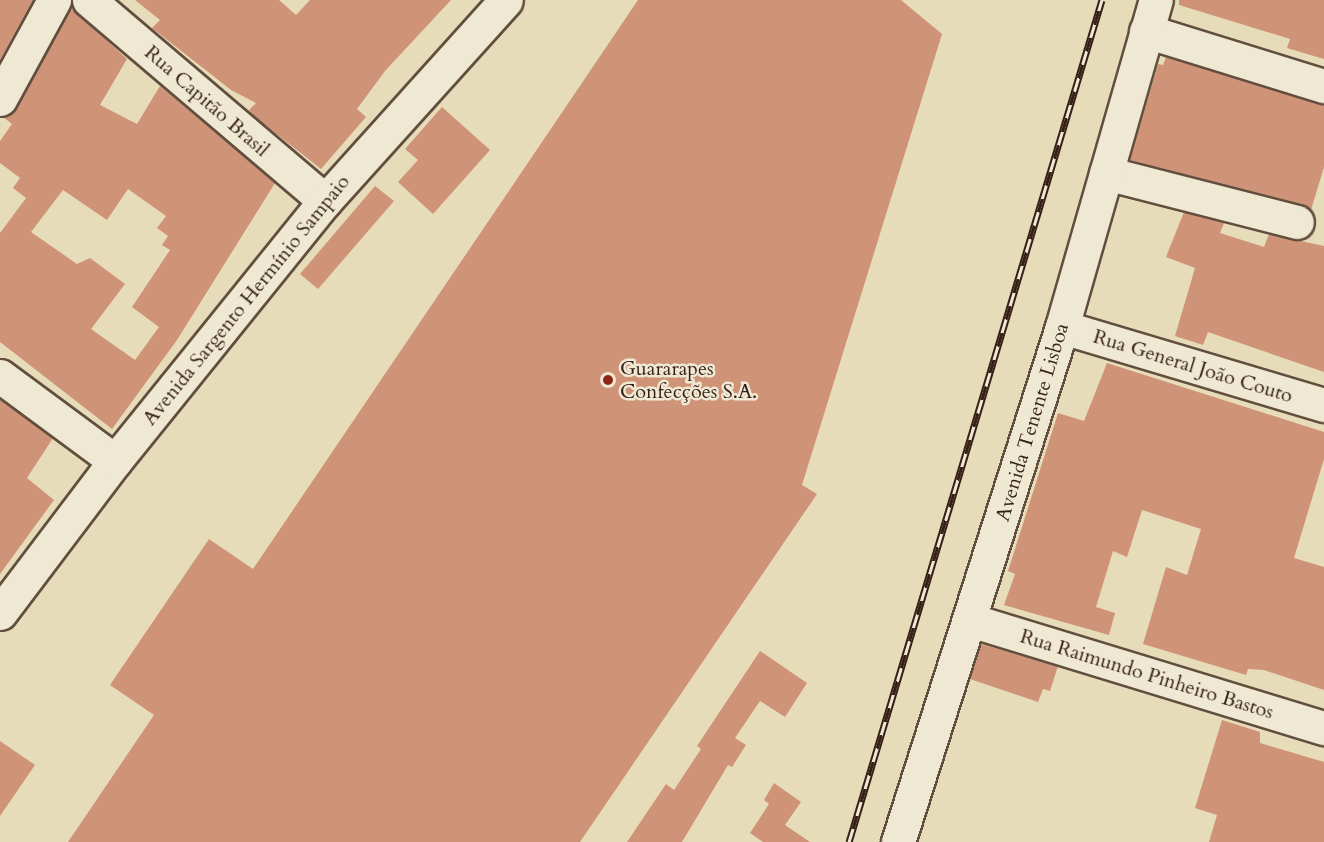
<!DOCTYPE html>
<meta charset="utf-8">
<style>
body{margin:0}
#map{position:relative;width:1324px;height:842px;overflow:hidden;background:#e7dcb9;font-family:Cardo,serif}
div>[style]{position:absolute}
.building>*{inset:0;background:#cf9377}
.roads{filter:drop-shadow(2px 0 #624e3f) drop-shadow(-2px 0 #624e3f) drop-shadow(0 2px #624e3f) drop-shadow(0 -2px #624e3f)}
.minor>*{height:33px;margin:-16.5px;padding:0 16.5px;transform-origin:16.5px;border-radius:16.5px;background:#efe8d2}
.rail>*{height:7px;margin-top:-3.5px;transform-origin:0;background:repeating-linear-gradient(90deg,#efe8d2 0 14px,#351f16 0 28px);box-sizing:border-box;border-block:2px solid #351f16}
.dots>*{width:16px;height:16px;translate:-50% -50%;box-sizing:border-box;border:3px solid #efe8d2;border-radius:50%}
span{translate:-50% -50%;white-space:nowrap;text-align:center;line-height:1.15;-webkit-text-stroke:5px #efe8d2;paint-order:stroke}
.street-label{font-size:20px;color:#351f16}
.poi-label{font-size:20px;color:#351f16}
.left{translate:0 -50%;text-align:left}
</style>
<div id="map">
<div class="building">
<div style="clip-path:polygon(0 0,33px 0,0 60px)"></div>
<div style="clip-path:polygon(135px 0,279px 0,296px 15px,310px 0,451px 0,385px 71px,357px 109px,366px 117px,321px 169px,255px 117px,249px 110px,256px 103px,231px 90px,152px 28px,160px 20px)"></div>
<div style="clip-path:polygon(638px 0,901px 0,942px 34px,802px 485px,817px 494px,580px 842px,68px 842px,154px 715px,110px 685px,209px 539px,253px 569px)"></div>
<div style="clip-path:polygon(1179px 0,1324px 0,1324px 59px,1287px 48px,1290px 39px,1179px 5px)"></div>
<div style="clip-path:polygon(evenodd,71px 8px,127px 59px,100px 105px,137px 124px,160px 86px,275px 183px,177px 340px,112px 429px,0 342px,0 233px,26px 198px,13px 188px,20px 178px,0 163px,0 141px,12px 124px,3px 117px,16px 108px,71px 8px,128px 189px,166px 216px,157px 228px,168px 236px,162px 245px,170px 250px,132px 307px,159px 327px,135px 360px,91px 329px,125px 284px,90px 258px,77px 264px,31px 232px,63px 190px,107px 220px,128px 189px)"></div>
<div style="clip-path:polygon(1166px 57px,1324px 104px,1324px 167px,1311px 210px,1130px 160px,1158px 64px,1163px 65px)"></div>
<div style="clip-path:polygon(442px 107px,490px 150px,433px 214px,398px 182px,418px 160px,405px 149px)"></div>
<div style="clip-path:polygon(375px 186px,394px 201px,318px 289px,300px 274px)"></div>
<div style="clip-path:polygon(1184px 212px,1224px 223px,1220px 233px,1264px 247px,1269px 234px,1324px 246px,1324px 372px,1208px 332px,1203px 345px,1175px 336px,1195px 268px,1166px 257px)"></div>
<div style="clip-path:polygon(1107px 363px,1324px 432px,1324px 459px,1294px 558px,1324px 567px,1324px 690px,1264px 670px,1248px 669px,1246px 675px,1143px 644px,1166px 567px,1187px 575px,1201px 529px,1142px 510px,1127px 557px,1113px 551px,1096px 607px,1115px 613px,1109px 635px,1004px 605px,1015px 574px,1008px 571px,1058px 413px,1084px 421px)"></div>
<div style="clip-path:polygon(0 399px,53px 438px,27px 478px,54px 500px,0 574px)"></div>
<div style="clip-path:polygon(981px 644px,1058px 666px,1050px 691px,1043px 689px,1038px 702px,970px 679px)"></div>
<div style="clip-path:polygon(760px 651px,807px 683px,785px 717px,760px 701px,735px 738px,746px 745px,732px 767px,728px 765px,682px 842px,627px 842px,666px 784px,674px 790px,701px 749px,697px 746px)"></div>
<div style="clip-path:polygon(1222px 720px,1260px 732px,1260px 743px,1324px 762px,1324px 842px,1209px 842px,1217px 815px,1195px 808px)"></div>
<div style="clip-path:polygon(0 741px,35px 765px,0 816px)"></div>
<div style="clip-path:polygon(774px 783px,801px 802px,785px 825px,810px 842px,763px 842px,750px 833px,769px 804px,764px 800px)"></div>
</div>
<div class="roads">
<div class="minor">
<div style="left:89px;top:0;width:310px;rotate:40.4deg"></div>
<div style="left:1146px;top:31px;width:186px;rotate:17.2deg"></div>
<div style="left:0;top:99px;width:113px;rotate:-61.4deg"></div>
<div style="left:1106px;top:173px;width:197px;rotate:14.4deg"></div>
<div style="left:1062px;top:327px;width:273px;rotate:16.6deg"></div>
<div style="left:0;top:376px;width:143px;rotate:36.5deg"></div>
<div style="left:0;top:613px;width:191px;rotate:-52.9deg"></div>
<div style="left:115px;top:461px;width:334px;rotate:-51.1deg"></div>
<div style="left:325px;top:201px;width:270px;rotate:-48deg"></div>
<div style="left:970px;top:620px;width:370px;rotate:17deg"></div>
<div style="left:898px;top:842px;width:540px;rotate:-72.34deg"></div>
<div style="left:1062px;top:327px;width:340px;rotate:-74deg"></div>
</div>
</div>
<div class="rail">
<div style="left:849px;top:842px;width:879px;rotate:-73.28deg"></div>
</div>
<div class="dots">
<div style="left:608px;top:380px;background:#8f2418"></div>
</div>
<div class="street-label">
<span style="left:207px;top:101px;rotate:41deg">Rua Capitão Brasil</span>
<span style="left:246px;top:300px;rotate:-51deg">Avenida Sargento Hermínio Sampaio</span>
<span style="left:1193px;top:366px;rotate:17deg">Rua General João Couto</span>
<span style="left:1032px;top:422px;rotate:-73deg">Avenida Tenente Lisboa</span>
<span style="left:1147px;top:674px;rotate:17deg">Rua Raimundo Pinheiro Bastos</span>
</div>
<div class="poi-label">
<span class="left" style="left:620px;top:380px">Guararapes<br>Confecções S.A.</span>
</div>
</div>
